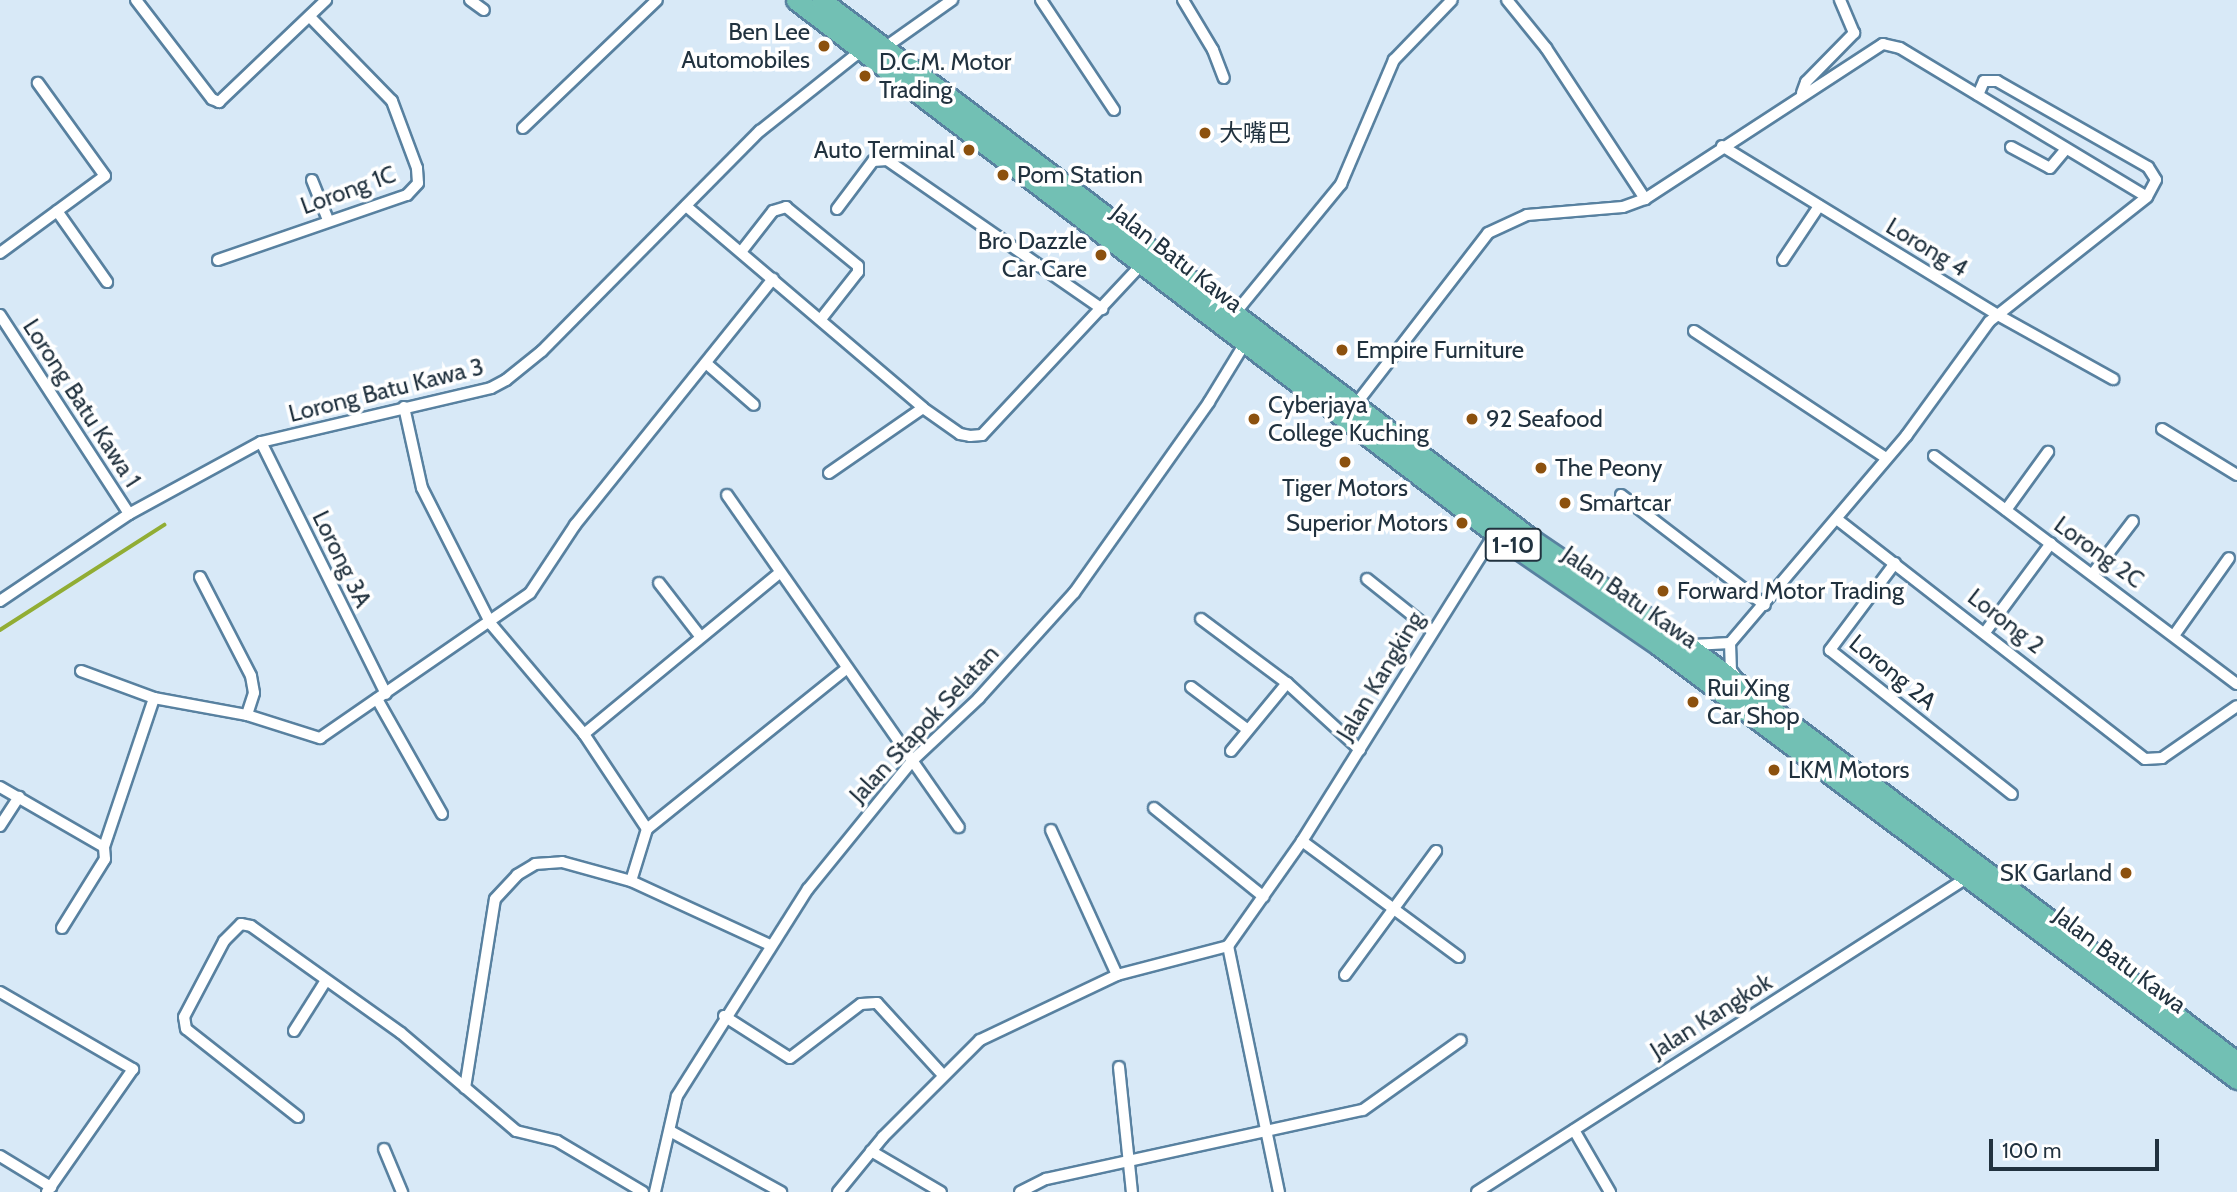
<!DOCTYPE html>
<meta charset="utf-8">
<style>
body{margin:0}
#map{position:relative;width:2237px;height:1192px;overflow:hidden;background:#d8e9f7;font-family:Cabin,"Noto Sans SC",sans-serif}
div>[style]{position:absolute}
.stream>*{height:3.5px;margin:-1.75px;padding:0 1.75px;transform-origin:1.75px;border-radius:1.75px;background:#91ad34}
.roads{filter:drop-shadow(2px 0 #5881a0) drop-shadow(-2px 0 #5881a0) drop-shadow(0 2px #5881a0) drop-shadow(0 -2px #5881a0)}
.minor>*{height:10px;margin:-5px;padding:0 5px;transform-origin:5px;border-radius:5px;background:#fff}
.trunk>*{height:19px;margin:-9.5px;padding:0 9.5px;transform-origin:9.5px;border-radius:9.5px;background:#72c0b4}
.dots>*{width:19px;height:19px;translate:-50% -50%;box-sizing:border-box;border:4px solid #fff;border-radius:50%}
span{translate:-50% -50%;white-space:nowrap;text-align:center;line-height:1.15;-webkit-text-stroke:7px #fff;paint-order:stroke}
.shield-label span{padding:2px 5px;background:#fff;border:2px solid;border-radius:5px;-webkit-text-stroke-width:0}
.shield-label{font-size:23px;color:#21323f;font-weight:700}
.poi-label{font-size:24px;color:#21323f}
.right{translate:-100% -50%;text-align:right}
.left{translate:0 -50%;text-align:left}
.street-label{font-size:24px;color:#21323f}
.scale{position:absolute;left:1989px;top:1139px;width:170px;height:32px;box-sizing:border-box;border:4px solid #21323f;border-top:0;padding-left:9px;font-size:21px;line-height:24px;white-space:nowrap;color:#21323f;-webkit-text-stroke:5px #fff;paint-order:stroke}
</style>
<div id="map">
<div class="stream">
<div style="left:0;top:630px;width:195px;rotate:-32.6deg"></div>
</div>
<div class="roads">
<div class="minor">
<div style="left:136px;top:0;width:125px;rotate:52.5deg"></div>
<div style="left:212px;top:99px;width:8px;rotate:23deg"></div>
<div style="left:219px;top:102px;width:148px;rotate:-43.6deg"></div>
<div style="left:470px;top:0;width:17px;rotate:36deg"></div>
<div style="left:1041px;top:0;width:132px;rotate:56.4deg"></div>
<div style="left:1183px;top:0;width:58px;rotate:59deg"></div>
<div style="left:1213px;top:50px;width:30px;rotate:69deg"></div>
<div style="left:1507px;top:0;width:62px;rotate:50.9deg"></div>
<div style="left:1546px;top:48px;width:181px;rotate:56.7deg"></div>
<div style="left:1645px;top:199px;width:284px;rotate:-33.1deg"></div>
<div style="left:1883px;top:44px;width:17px;rotate:13deg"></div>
<div style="left:1900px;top:48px;width:288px;rotate:31.1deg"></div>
<div style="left:2147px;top:197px;width:201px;rotate:141.7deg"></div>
<div style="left:1989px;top:322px;width:140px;rotate:126deg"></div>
<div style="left:1907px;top:435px;width:273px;rotate:130.4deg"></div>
<div style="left:1730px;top:643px;width:37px;rotate:177deg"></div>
<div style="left:887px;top:46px;width:80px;rotate:-35.3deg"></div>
<div style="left:1802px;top:93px;width:12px;rotate:-70deg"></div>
<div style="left:1806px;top:82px;width:69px;rotate:-45.6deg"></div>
<div style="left:1854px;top:33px;width:36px;rotate:-113deg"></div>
<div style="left:1978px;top:95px;width:15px;rotate:-67deg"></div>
<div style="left:1984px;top:81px;width:13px"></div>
<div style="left:1997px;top:81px;width:174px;rotate:29.7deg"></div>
<div style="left:2148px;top:167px;width:15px;rotate:58deg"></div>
<div style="left:2156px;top:180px;width:19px;rotate:118deg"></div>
<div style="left:523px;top:128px;width:185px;rotate:-43.7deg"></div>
<div style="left:1722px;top:146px;width:324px;rotate:31.5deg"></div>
<div style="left:1998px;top:315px;width:132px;rotate:29.1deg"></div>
<div style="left:2011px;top:147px;width:44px;rotate:28.3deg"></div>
<div style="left:2050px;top:168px;width:25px;rotate:-50deg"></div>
<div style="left:312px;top:180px;width:43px;rotate:68.2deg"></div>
<div style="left:686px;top:206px;width:311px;rotate:40.4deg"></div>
<div style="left:923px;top:408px;width:45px;rotate:35.1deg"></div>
<div style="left:960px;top:434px;width:10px;rotate:11deg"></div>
<div style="left:970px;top:436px;width:12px;rotate:-5deg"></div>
<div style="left:982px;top:435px;width:236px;rotate:-46.9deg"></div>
<div style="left:837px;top:209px;width:60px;rotate:-53.1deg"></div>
<div style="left:873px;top:161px;width:14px;rotate:-4deg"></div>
<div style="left:887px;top:160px;width:262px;rotate:34.7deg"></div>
<div style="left:57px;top:211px;width:87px;rotate:54.8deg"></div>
<div style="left:741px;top:252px;width:52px;rotate:-52deg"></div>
<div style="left:773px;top:211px;width:14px;rotate:-17deg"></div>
<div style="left:786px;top:207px;width:93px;rotate:39.3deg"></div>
<div style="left:858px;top:266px;width:6px;rotate:90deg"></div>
<div style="left:858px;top:272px;width:60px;rotate:128.2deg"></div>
<div style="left:0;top:253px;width:130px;rotate:-36.3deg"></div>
<div style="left:105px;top:176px;width:115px;rotate:-125.8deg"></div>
<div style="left:218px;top:260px;width:200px;rotate:-19deg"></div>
<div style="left:407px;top:195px;width:16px;rotate:-47deg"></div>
<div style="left:418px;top:183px;width:15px;rotate:-94deg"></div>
<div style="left:417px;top:168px;width:72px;rotate:-110.5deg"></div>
<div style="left:392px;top:101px;width:117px;rotate:-134.3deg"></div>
<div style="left:1783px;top:260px;width:65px;rotate:-56.3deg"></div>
<div style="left:1236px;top:312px;width:166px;rotate:-50.6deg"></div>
<div style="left:1341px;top:184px;width:135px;rotate:-66.9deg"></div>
<div style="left:1394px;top:60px;width:83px;rotate:-46deg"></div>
<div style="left:0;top:315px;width:237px;rotate:57deg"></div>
<div style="left:1694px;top:331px;width:230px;rotate:33.5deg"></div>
<div style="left:707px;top:364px;width:62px;rotate:41.1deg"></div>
<div style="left:1356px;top:404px;width:216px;rotate:-52.3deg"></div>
<div style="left:1488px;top:233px;width:43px;rotate:-24.8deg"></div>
<div style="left:1527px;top:215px;width:96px;rotate:-4.8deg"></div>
<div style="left:1623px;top:207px;width:23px;rotate:-20deg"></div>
<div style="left:404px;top:407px;width:83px;rotate:77.5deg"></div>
<div style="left:422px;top:488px;width:153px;rotate:63.1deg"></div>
<div style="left:491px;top:624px;width:144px;rotate:49.8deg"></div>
<div style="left:584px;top:734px;width:114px;rotate:56.4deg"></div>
<div style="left:647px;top:829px;width:54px;rotate:107.1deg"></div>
<div style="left:2162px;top:429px;width:88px;rotate:31.5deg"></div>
<div style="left:261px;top:442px;width:281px;rotate:63.6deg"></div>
<div style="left:1934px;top:456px;width:379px;rotate:37deg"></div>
<div style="left:829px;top:473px;width:114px;rotate:-34.7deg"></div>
<div style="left:727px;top:495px;width:405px;rotate:55.1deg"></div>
<div style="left:1621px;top:495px;width:181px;rotate:37.4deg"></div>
<div style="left:2006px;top:510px;width:72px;rotate:-54.1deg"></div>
<div style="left:1838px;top:520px;width:389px;rotate:37.9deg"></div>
<div style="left:2145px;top:759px;width:17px;rotate:-3deg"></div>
<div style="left:2162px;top:758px;width:91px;rotate:-34.7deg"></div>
<div style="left:1895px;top:563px;width:109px;rotate:126.8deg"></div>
<div style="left:1830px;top:650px;width:232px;rotate:38.4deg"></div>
<div style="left:2094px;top:572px;width:64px;rotate:-52.6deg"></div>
<div style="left:200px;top:577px;width:111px;rotate:62.7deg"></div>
<div style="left:251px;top:676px;width:17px;rotate:80deg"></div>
<div style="left:254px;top:693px;width:23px;rotate:108deg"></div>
<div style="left:1367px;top:579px;width:82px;rotate:38.6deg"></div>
<div style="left:659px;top:583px;width:67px;rotate:52.3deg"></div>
<div style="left:0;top:601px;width:156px;rotate:-34deg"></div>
<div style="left:129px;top:514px;width:150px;rotate:-28.6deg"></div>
<div style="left:261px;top:442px;width:236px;rotate:-13.2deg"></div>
<div style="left:491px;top:388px;width:17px;rotate:-28deg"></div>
<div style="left:506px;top:380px;width:46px;rotate:-38.9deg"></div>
<div style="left:542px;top:351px;width:310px;rotate:-45.3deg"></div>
<div style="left:760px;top:131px;width:132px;rotate:-38.5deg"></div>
<div style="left:1201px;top:619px;width:107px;rotate:36.7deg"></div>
<div style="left:1287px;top:683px;width:99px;rotate:42.5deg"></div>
<div style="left:1986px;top:631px;width:109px;rotate:-53.5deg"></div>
<div style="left:2175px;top:634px;width:93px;rotate:-54.6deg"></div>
<div style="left:1730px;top:643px;width:27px;rotate:88deg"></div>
<div style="left:1731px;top:670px;width:9px;rotate:54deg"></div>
<div style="left:81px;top:671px;width:78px;rotate:20.3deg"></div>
<div style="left:154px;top:698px;width:95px;rotate:10.4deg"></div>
<div style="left:247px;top:715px;width:77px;rotate:17.5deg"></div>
<div style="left:320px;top:738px;width:255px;rotate:-34.6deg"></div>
<div style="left:530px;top:593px;width:82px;rotate:-56.5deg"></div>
<div style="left:575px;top:525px;width:316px;rotate:-51.2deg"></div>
<div style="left:1191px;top:687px;width:71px;rotate:37deg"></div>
<div style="left:377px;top:699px;width:132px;rotate:60.5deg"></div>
<div style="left:584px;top:734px;width:253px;rotate:-39.5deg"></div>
<div style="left:1231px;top:751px;width:88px;rotate:-50.5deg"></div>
<div style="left:0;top:787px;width:120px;rotate:30deg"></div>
<div style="left:1154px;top:808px;width:141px;rotate:39deg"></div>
<div style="left:0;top:826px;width:35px;rotate:-57deg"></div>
<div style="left:647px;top:829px;width:254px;rotate:-38.8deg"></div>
<div style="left:1051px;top:830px;width:159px;rotate:65.5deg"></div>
<div style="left:1302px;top:841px;width:195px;rotate:36.5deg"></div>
<div style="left:62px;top:928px;width:81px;rotate:-58.1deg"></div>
<div style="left:105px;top:859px;width:12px;rotate:-95deg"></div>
<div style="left:104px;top:847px;width:157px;rotate:-71.4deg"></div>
<div style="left:1228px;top:946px;width:251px;rotate:78.3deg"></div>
<div style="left:1345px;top:975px;width:154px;rotate:-53.7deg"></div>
<div style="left:0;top:992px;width:154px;rotate:30.1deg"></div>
<div style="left:133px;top:1069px;width:150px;rotate:125deg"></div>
<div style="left:724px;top:1016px;width:78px;rotate:32.5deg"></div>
<div style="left:790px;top:1058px;width:89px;rotate:-37.3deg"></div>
<div style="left:861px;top:1004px;width:16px;rotate:-4deg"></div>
<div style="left:877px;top:1003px;width:96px;rotate:47.5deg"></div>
<div style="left:294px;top:1031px;width:58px;rotate:-57.7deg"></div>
<div style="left:1119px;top:1067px;width:126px;rotate:84.1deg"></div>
<div style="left:465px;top:1088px;width:191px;rotate:-81deg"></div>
<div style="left:495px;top:899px;width:33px;rotate:-47deg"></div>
<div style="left:517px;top:875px;width:21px;rotate:-31deg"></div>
<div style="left:535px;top:864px;width:27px;rotate:-4deg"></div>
<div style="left:562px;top:862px;width:72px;rotate:15.4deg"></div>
<div style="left:631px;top:881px;width:153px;rotate:24.7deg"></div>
<div style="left:298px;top:1117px;width:142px;rotate:-141.8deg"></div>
<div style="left:186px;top:1029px;width:12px;rotate:-99deg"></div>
<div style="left:184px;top:1017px;width:86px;rotate:-62.2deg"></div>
<div style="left:224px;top:941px;width:24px;rotate:-45deg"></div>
<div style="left:241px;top:924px;width:10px;rotate:11deg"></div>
<div style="left:251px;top:926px;width:184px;rotate:35.5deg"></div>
<div style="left:401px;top:1033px;width:151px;rotate:40.4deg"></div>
<div style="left:516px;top:1131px;width:42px;rotate:13.7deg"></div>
<div style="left:557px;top:1141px;width:100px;rotate:30.7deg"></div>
<div style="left:1574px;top:1130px;width:72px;rotate:59.9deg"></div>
<div style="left:670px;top:1131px;width:127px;rotate:28.8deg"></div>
<div style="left:384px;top:1149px;width:47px;rotate:67.3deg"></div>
<div style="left:871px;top:1151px;width:81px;rotate:30.4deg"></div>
<div style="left:0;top:1156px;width:60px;rotate:31.3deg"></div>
<div style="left:655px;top:1192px;width:98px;rotate:-77.1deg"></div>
<div style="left:677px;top:1096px;width:245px;rotate:-57.7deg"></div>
<div style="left:808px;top:889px;width:165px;rotate:-50.9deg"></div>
<div style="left:912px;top:761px;width:92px;rotate:-43.2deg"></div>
<div style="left:979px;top:698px;width:142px;rotate:-47.9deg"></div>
<div style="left:1074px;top:593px;width:234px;rotate:-54.7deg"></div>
<div style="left:1209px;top:402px;width:69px;rotate:-58.6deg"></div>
<div style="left:838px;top:1192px;width:71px;rotate:-50.7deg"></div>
<div style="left:883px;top:1137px;width:137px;rotate:-45deg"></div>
<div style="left:980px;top:1040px;width:152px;rotate:-25.4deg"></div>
<div style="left:1117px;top:975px;width:115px;rotate:-14.6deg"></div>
<div style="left:1228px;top:946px;width:128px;rotate:-54.8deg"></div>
<div style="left:1302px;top:841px;width:363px;rotate:-57.9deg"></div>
<div style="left:1020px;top:1192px;width:29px;rotate:-27deg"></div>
<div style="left:1046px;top:1179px;width:324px;rotate:-12.3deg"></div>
<div style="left:1363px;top:1110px;width:120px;rotate:-35.5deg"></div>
<div style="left:1477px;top:1192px;width:583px;rotate:-32.68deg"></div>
</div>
<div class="trunk">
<div style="left:796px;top:0;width:879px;rotate:37.33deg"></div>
<div style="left:1495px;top:533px;width:198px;rotate:34.5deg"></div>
<div style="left:1658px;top:645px;width:724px;rotate:36.85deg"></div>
<div style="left:821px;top:0;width:895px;rotate:37.19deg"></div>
<div style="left:1534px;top:541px;width:176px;rotate:34.1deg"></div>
<div style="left:1680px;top:640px;width:699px;rotate:37.15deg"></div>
</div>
</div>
<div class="dots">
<div style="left:824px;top:46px;background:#8c510e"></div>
<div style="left:865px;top:76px;background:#8c510e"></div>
<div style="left:1205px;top:133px;background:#8c510e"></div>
<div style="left:969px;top:150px;background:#8c510e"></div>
<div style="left:1003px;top:175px;background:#8c510e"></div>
<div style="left:1101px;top:255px;background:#8c510e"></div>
<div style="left:1342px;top:350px;background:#8c510e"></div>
<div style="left:1254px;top:419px;background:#8c510e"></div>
<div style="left:1472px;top:419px;background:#8c510e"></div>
<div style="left:1345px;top:462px;background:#8c510e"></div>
<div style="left:1541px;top:468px;background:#8c510e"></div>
<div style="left:1565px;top:503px;background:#8c510e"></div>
<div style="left:1462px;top:523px;background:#8c510e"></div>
<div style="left:1663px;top:591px;background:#8c510e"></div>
<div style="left:1693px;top:702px;background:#8c510e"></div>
<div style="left:1774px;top:770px;background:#8c510e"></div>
<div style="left:2126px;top:873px;background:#8c510e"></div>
</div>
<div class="shield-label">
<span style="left:1513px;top:545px">1-10</span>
</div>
<div class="poi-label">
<span class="right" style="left:810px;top:46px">Ben Lee<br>Automobiles</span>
<span class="left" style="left:879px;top:76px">D.C.M. Motor<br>Trading</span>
<span class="left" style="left:1219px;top:133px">大嘴巴</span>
<span class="right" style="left:955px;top:150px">Auto Terminal</span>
<span class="left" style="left:1017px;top:175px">Pom Station</span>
<span class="right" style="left:1087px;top:255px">Bro Dazzle<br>Car Care</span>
<span class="left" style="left:1356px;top:350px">Empire Furniture</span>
<span class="left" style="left:1268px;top:419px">Cyberjaya<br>College Kuching</span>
<span class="left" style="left:1486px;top:419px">92 Seafood</span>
<span class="left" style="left:1555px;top:468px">The Peony</span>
<span style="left:1345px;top:488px">Tiger Motors</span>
<span class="left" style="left:1579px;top:503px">Smartcar</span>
<span class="right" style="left:1448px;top:523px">Superior Motors</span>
<span class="left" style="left:1677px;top:591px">Forward Motor Trading</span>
<span class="left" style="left:1707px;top:702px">Rui Xing<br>Car Shop</span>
<span class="left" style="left:1788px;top:770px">LKM Motors</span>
<span class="right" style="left:2112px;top:873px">SK Garland</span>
</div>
<div class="street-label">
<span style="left:348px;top:190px;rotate:-20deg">Lorong 1C</span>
<span style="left:1927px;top:247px;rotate:31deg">Lorong 4</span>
<span style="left:1177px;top:258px;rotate:38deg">Jalan Batu Kawa</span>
<span style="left:386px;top:390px;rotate:-14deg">Lorong Batu Kawa 3</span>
<span style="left:82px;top:403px;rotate:57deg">Lorong Batu Kawa 1</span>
<span style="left:2099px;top:552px;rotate:36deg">Lorong 2C</span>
<span style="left:342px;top:559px;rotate:64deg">Lorong 3A</span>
<span style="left:1630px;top:597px;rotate:35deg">Jalan Batu Kawa</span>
<span style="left:2006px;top:621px;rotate:38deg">Lorong 2</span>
<span style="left:1893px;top:672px;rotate:39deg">Lorong 2A</span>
<span style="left:1380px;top:676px;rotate:-59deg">Jalan Kangking</span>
<span style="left:924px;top:724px;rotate:-47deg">Jalan Stapok Selatan</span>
<span style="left:2120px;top:960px;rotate:37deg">Jalan Batu Kawa</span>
<span style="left:1711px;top:1016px;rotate:-32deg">Jalan Kangkok</span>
</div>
<div class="scale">100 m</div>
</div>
